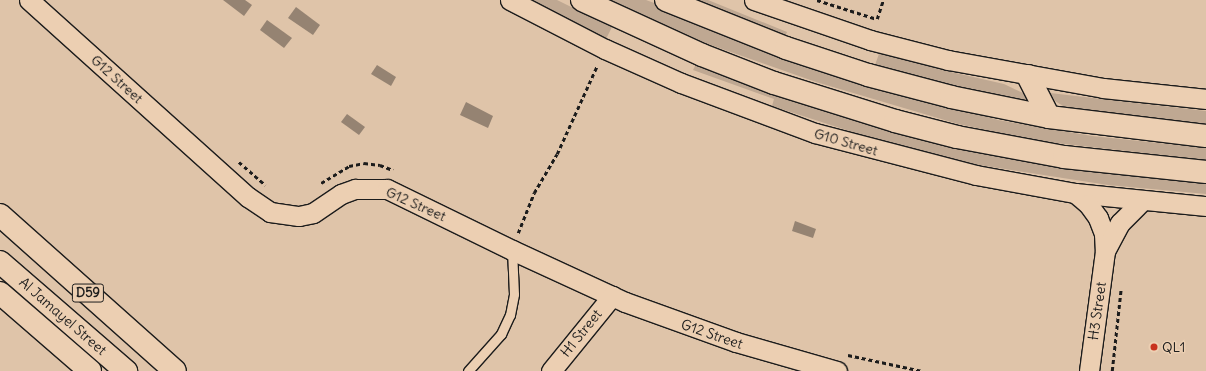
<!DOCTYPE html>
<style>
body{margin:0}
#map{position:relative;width:1206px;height:371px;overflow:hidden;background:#dfc4a9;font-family:Delius,sans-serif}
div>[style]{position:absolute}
.green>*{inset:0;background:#bfa892}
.water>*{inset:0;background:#958372}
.path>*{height:2.5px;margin-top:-1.25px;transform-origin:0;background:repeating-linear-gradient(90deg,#1c1c1c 0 4px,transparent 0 7px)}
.roads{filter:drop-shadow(1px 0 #1c1c1c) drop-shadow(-1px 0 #1c1c1c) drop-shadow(0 1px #1c1c1c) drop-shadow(0 -1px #1c1c1c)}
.lane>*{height:9px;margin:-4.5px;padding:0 4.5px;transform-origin:4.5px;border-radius:4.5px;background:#eccfb2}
.street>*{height:19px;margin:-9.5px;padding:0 9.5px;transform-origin:9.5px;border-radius:9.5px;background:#eccfb2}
.secondary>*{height:22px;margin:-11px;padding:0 11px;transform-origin:11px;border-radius:11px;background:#eccfb2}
.primary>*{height:22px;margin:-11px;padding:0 11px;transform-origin:11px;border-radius:11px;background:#eccfb2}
.dots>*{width:11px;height:11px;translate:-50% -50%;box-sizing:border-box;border:2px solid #eccfb2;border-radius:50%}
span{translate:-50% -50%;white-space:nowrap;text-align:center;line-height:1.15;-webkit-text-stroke:3px #eccfb2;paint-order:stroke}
.shield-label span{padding:1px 3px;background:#eccfb2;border:1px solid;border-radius:3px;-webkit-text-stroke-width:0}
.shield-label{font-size:13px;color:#1c1c1c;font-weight:700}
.street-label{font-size:14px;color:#1c1c1c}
.poi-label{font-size:14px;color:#1c1c1c}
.left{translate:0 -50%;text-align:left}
</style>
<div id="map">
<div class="green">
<div style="clip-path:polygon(530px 0,557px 0,612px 27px,606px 39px)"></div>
<div style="clip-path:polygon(610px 0,646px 0,881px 86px,998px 120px,1092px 136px,1206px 148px,1206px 160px,1038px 141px,958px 124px,816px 82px,708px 44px)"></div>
<div style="clip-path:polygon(694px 0,708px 0,787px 32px,785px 37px)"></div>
<div style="clip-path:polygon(880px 51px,938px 69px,1004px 84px,1023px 93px,1029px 99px,1022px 102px,934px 82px,875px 65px)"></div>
<div style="clip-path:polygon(696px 64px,798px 101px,981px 153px,1101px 172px,1206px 180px,1206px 194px,1108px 185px,979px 165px,877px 140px,772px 106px,774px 99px,693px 70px)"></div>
<div style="clip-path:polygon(1050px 93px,1206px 111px,1206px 124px,1110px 116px,1068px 109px,1055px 101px)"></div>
</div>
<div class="water">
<div style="clip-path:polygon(223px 0,245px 0,252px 5px,244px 16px)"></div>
<div style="clip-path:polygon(296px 7px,320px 25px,313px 35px,288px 18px)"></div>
<div style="clip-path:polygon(267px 20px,292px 38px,284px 48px,260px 30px)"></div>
<div style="clip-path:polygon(377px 65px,396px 77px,391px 86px,371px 74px)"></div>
<div style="clip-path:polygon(466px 102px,493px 116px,488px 128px,460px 115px)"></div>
<div style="clip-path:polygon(347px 114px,365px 127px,359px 135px,341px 122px)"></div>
<div style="clip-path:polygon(795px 221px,816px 229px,813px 238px,792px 231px)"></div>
</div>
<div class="path">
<div style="left:817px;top:0;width:63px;rotate:17.6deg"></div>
<div style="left:877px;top:19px;width:20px;rotate:-72deg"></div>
<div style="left:239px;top:162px;width:35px;rotate:41deg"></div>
<div style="left:321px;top:183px;width:33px;rotate:-31deg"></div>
<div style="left:349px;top:166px;width:15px;rotate:-11deg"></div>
<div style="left:364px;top:163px;width:16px;rotate:7deg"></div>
<div style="left:380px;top:165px;width:14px;rotate:21deg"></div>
<div style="left:518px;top:233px;width:43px;rotate:-68.2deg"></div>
<div style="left:534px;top:193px;width:45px;rotate:-59.5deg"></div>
<div style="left:557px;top:154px;width:97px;rotate:-65.6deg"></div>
<div style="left:848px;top:355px;width:76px;rotate:12.2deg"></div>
<div style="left:1112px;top:371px;width:83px;rotate:-83.8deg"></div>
</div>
<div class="roads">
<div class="lane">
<div style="left:468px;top:371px;width:50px;rotate:-48.3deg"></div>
<div style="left:501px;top:334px;width:21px;rotate:-65deg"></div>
<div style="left:510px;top:315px;width:21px;rotate:-79deg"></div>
<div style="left:514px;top:294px;width:44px;rotate:-92.6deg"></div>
</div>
<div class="street">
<div style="left:29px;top:0;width:295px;rotate:42deg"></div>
<div style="left:248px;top:197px;width:27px;rotate:34deg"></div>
<div style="left:270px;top:212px;width:29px;rotate:8deg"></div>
<div style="left:299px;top:216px;width:14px;rotate:-12deg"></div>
<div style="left:313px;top:213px;width:34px;rotate:-34deg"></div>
<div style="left:341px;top:194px;width:15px;rotate:-20deg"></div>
<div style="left:355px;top:189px;width:32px"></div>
<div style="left:387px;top:189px;width:139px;rotate:26deg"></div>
<div style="left:512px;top:250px;width:124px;rotate:24.7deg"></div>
<div style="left:625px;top:302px;width:118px;rotate:19.8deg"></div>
<div style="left:736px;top:342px;width:105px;rotate:16deg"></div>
<div style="left:510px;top:0;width:107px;rotate:27.3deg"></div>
<div style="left:605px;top:49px;width:83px;rotate:24.1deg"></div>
<div style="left:681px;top:83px;width:143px;rotate:20.5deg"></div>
<div style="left:815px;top:133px;width:166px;rotate:14.6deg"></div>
<div style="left:976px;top:175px;width:101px;rotate:10.3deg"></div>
<div style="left:1075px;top:193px;width:132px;rotate:5.7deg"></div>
<div style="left:754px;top:0;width:123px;rotate:19deg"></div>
<div style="left:870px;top:40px;width:81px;rotate:14.4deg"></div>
<div style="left:948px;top:60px;width:158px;rotate:10.2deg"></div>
<div style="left:1103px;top:88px;width:104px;rotate:6.1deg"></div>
<div style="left:1075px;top:193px;width:17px;rotate:40deg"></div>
<div style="left:1088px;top:204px;width:17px;rotate:54deg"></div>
<div style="left:1098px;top:218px;width:17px;rotate:69deg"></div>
<div style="left:1104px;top:234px;width:17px;rotate:87deg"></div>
<div style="left:1105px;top:251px;width:121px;rotate:97.6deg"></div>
<div style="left:1105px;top:251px;width:32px;rotate:-62deg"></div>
<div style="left:1120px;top:223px;width:31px;rotate:-45deg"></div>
<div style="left:551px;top:371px;width:97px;rotate:-50.9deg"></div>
</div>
<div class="secondary">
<div style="left:582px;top:0;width:132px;rotate:24.6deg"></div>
<div style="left:702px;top:55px;width:77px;rotate:21.3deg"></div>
<div style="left:774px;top:83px;width:127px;rotate:17.4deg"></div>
<div style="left:895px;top:121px;width:64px;rotate:14.5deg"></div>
<div style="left:957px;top:137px;width:109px;rotate:10.6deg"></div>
<div style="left:1064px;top:157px;width:143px;rotate:6deg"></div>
<div style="left:666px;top:0;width:129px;rotate:21.8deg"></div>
<div style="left:786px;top:48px;width:86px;rotate:18.2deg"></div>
<div style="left:868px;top:75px;width:86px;rotate:14.8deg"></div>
<div style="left:951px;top:97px;width:100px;rotate:11.5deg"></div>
<div style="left:1049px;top:117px;width:158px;rotate:6.9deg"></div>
<div style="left:1028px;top:76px;width:46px;rotate:62.9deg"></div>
</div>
<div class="primary">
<div style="left:0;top:215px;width:234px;rotate:41.7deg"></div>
<div style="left:0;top:262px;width:167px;rotate:40.9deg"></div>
<div style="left:0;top:293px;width:119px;rotate:40.9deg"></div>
</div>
</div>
<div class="dots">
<div style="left:1154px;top:347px;background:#c8321e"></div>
</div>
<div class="shield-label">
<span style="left:88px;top:293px">D59</span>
</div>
<div class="street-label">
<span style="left:117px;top:79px;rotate:42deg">G12 Street</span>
<span style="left:846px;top:142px;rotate:16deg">G10 Street</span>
<span style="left:416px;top:204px;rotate:24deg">G12 Street</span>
<span style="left:1097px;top:311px;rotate:-82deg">H3 Street</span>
<span style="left:63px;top:316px;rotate:41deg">Al Jamayel Street</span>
<span style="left:581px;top:333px;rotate:-51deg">H1 Street</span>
<span style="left:712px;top:334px;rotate:19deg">G12 Street</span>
</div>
<div class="poi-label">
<span class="left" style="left:1162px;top:347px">QL1</span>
</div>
</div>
